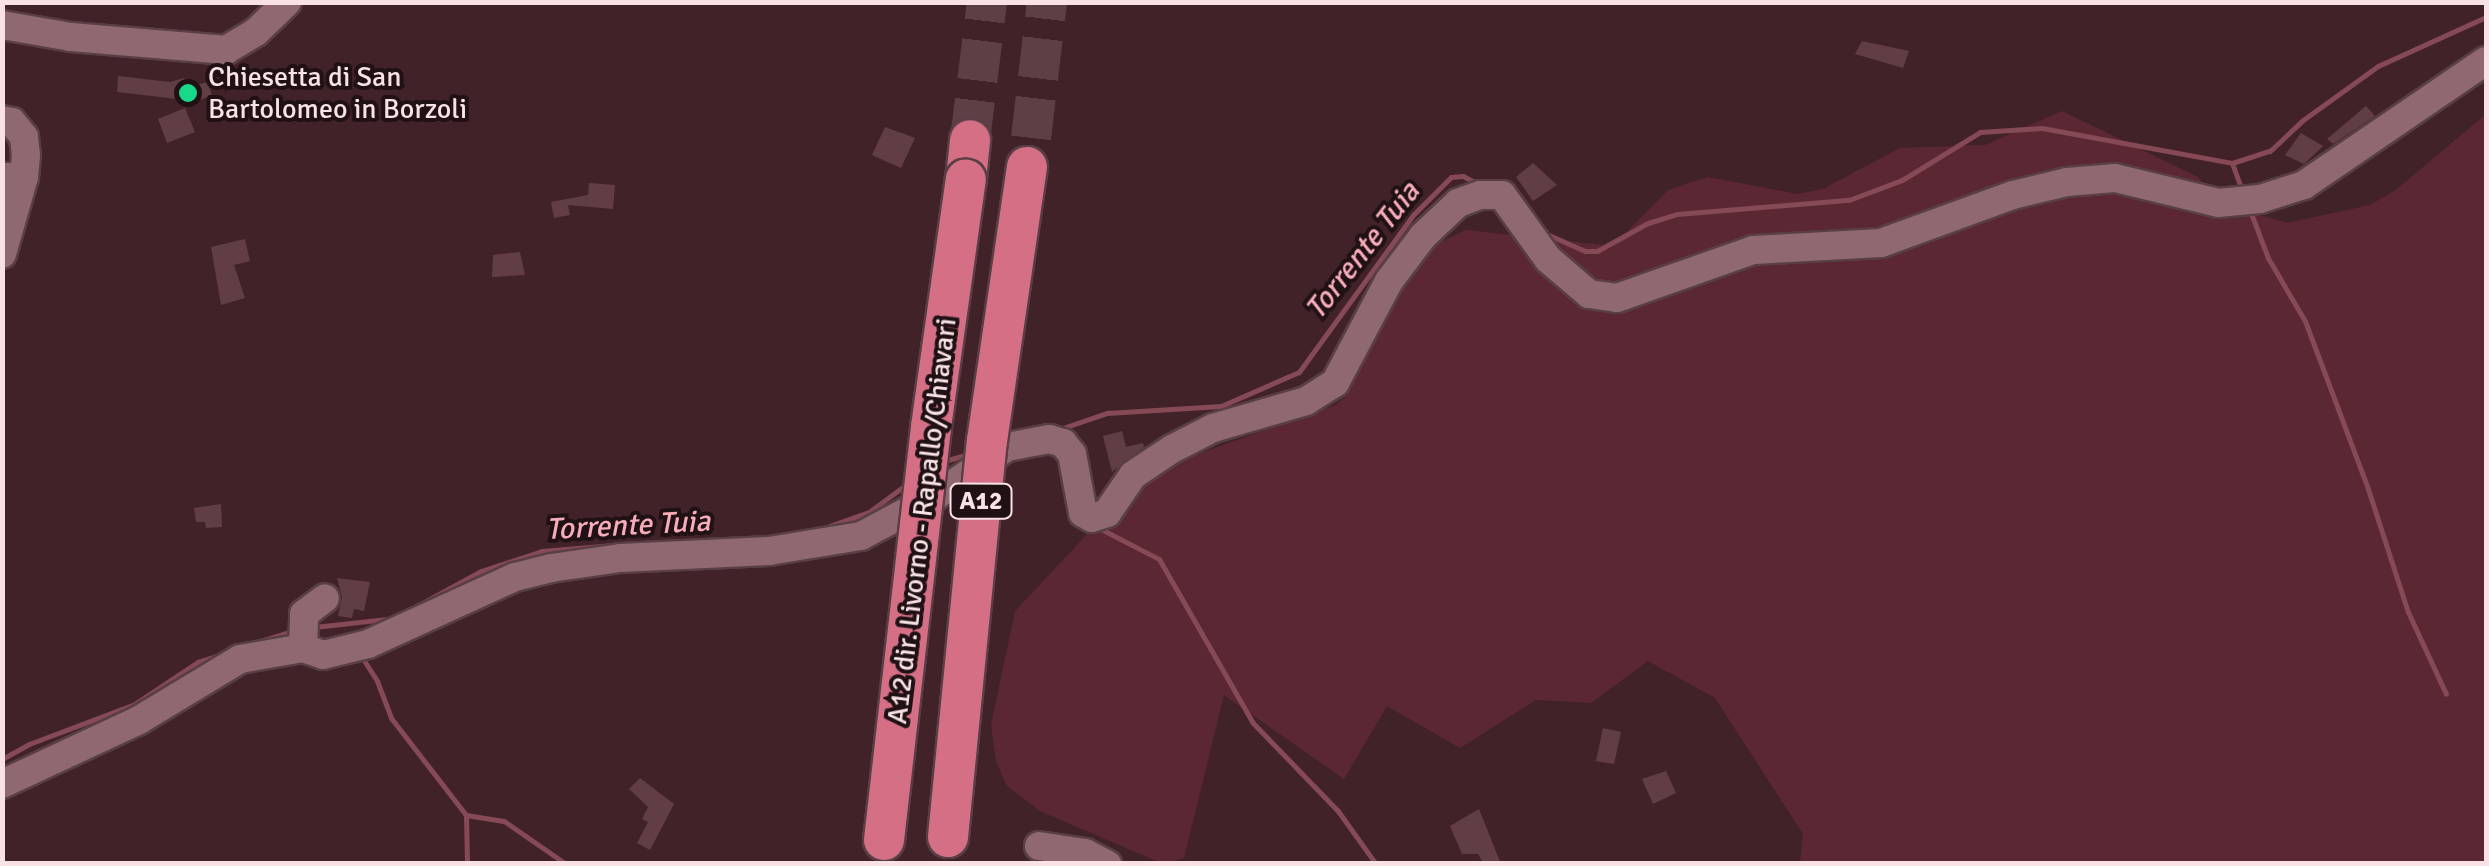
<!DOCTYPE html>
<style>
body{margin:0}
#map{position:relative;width:2489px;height:866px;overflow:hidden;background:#422229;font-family:Signika,sans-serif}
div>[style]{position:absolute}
.green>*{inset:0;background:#5b2733}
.stream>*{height:5px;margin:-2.5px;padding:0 2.5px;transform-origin:2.5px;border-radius:2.5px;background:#864956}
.building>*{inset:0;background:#613e44}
.highway-tunnel>*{height:40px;margin-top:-20px;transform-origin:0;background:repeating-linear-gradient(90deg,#5d3f45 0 40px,transparent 0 60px)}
.roads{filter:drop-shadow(2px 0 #593f45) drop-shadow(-2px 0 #593f45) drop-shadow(0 2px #593f45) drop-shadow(0 -2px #593f45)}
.minor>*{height:28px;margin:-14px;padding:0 14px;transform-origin:14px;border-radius:14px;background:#8f696f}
.highway>*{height:40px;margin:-20px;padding:0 20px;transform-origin:20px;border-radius:20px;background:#d46f85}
.bridges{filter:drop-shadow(2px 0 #593f45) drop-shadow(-2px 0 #593f45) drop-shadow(0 2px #593f45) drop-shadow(0 -2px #593f45)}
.highway-bridge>*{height:40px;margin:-20px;padding:0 20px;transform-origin:20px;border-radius:20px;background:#d46f85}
.dots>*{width:28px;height:28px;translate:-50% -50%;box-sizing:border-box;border:5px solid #1f1114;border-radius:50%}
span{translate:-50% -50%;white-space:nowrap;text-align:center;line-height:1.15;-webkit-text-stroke:8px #1f1114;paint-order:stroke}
.shield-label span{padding:2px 8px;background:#1f1114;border:2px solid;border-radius:8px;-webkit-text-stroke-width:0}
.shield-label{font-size:25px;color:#f8e2e5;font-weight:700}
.poi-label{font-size:28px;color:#f8e2e5}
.left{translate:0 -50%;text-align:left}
.street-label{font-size:28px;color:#f8e2e5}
.water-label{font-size:30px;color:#f8acb9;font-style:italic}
.frame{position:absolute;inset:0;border:5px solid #f8e2e5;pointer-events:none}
</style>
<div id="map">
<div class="green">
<div style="clip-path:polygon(2062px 111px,2198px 177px,2218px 203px,2287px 223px,2370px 205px,2397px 189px,2486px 114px,2486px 863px,1800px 863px,1803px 834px,1715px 698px,1648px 661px,1591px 703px,1536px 700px,1460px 748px,1387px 706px,1344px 779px,1224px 695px,1184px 858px,1171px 862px,1159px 862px,1040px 811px,1007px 786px,996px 761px,991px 725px,1015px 611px,1107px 513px,1155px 477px,1198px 454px,1336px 405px,1346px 396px,1399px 282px,1438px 243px,1466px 230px,1613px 246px,1668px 190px,1708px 177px,1797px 194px,1823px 189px,1900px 148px,1985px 145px)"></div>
</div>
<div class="stream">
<div style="left:2232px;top:163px;width:32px;rotate:70deg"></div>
<div style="left:2249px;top:208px;width:53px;rotate:69.2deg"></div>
<div style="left:2268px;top:258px;width:73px;rotate:59.6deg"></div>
<div style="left:2305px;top:321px;width:179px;rotate:69.4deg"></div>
<div style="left:2368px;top:489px;width:129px;rotate:72deg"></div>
<div style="left:2408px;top:612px;width:90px;rotate:65.1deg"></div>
<div style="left:1542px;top:232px;width:47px;rotate:23.8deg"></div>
<div style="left:1585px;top:251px;width:12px"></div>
<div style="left:1597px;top:251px;width:58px;rotate:-28.8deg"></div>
<div style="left:1648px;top:223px;width:30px;rotate:-17deg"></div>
<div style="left:1677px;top:214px;width:173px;rotate:-4.7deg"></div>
<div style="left:1849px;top:200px;width:57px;rotate:-20.7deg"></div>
<div style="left:1902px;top:180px;width:92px;rotate:-31.6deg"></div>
<div style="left:1980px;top:132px;width:62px;rotate:-3.7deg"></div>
<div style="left:2042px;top:128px;width:193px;rotate:10.4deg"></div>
<div style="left:2232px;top:163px;width:40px;rotate:-18deg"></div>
<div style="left:2270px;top:151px;width:45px;rotate:-43.2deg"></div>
<div style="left:2303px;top:120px;width:92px;rotate:-35.8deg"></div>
<div style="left:2378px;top:66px;width:119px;rotate:-24.4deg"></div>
<div style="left:1057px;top:430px;width:53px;rotate:-18.8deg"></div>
<div style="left:1107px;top:413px;width:114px;rotate:-3.5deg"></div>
<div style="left:1221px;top:406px;width:85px;rotate:-23.6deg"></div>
<div style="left:1299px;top:372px;width:195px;rotate:-54deg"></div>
<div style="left:1414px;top:214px;width:52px;rotate:-45deg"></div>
<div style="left:1451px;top:177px;width:12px;rotate:-5deg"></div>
<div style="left:1463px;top:176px;width:17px;rotate:28deg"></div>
<div style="left:941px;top:462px;width:29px;rotate:-16deg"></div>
<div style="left:1097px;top:527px;width:70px;rotate:27.3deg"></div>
<div style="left:1159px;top:559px;width:189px;rotate:60.2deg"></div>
<div style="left:1253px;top:723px;width:122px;rotate:46deg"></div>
<div style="left:1338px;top:811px;width:65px;rotate:54.4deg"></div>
<div style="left:815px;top:531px;width:57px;rotate:-19.4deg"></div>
<div style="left:869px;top:512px;width:47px;rotate:-36.4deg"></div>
<div style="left:314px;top:627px;width:81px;rotate:-6.3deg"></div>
<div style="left:395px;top:618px;width:98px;rotate:-28.7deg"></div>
<div style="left:481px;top:571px;width:64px;rotate:-18.2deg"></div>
<div style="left:542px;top:551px;width:84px;rotate:-4.8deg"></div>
<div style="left:254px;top:643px;width:44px;rotate:-17.2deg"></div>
<div style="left:361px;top:656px;width:30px;rotate:57deg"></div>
<div style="left:377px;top:681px;width:40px;rotate:69deg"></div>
<div style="left:391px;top:718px;width:123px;rotate:52.3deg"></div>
<div style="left:466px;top:815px;width:49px;rotate:88.8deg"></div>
<div style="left:2px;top:759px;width:31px;rotate:-29deg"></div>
<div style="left:29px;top:744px;width:111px;rotate:-20.6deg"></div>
<div style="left:133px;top:705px;width:78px;rotate:-33.5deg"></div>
<div style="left:198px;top:662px;width:28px;rotate:-18deg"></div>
<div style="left:466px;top:815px;width:38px;rotate:9deg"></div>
<div style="left:504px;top:821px;width:75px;rotate:34.7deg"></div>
</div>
<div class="building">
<div style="clip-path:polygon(1862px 41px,1909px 51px,1903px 68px,1855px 54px)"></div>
<div style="clip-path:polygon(118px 76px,170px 82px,184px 78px,191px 86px,208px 82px,212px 96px,195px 101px,117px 92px)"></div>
<div style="clip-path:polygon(2366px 106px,2375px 116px,2333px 144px,2327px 139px)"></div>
<div style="clip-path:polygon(185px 108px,195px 132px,167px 143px,158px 119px)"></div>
<div style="clip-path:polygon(885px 127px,915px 138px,901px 168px,872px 155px)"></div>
<div style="clip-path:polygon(2301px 133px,2323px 146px,2304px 164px,2285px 155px)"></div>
<div style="clip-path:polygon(1533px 163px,1557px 185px,1533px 201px,1516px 177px)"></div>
<div style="clip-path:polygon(589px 183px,615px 185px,613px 209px,568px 205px,570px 215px,554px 218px,551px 202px,588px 195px)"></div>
<div style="clip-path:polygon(245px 239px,250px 261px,234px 265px,245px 298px,221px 305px,211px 247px)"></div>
<div style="clip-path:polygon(520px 252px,525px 275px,492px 277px,493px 255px)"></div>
<div style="clip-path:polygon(1122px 431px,1126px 447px,1143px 443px,1144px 447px,1112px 472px,1103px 436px)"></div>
<div style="clip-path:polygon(221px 504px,222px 527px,206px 528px,205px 522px,196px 522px,194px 508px)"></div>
<div style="clip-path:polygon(337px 578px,370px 582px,364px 611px,354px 609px,352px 618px,338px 616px,342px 597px)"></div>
<div style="clip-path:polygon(1603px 728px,1621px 732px,1614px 764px,1596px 761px)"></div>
<div style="clip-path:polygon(1666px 771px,1676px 793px,1653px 804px,1642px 779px)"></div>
<div style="clip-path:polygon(640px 778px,674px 804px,650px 850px,637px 843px,648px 822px,642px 819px,648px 807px,629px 789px)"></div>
<div style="clip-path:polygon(1479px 809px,1501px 864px,1484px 864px,1478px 854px,1462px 854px,1450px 826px)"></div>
</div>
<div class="highway-tunnel">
<div style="left:1031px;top:138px;width:137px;rotate:-83.3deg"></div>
<div style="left:970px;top:140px;width:139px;rotate:-83deg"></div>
</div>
<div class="roads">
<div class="minor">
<div style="left:2px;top:25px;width:70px;rotate:9.9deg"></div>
<div style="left:71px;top:37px;width:156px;rotate:4.8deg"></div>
<div style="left:226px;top:50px;width:35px;rotate:-31deg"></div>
<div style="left:256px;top:32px;width:43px;rotate:-44.1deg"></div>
<div style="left:2px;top:120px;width:10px;rotate:11deg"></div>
<div style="left:12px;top:122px;width:19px;rotate:51deg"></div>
<div style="left:24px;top:137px;width:18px;rotate:84deg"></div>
<div style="left:26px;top:155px;width:22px;rotate:95deg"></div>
<div style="left:24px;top:177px;width:22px;rotate:180deg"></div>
<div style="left:2px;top:254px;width:80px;rotate:-74.1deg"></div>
<div style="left:303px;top:648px;width:34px;rotate:-88deg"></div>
<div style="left:304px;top:614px;width:26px;rotate:-37deg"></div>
<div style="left:2px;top:784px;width:151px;rotate:-25deg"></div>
<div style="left:139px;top:720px;width:118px;rotate:-31.1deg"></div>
<div style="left:240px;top:659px;width:64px;rotate:-9.9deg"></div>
<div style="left:303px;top:648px;width:21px;rotate:19deg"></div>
<div style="left:323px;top:655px;width:46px;rotate:-13.7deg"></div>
<div style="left:368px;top:644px;width:162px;rotate:-24.5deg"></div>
<div style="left:515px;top:577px;width:37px;rotate:-14deg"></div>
<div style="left:551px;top:568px;width:70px;rotate:-8.2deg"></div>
<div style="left:620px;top:558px;width:149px;rotate:-2.7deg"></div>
<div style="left:769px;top:551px;width:93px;rotate:-9.3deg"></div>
<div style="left:861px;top:536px;width:83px;rotate:-28.1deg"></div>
<div style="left:934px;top:497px;width:88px;rotate:-34.4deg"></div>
<div style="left:1007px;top:447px;width:43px;rotate:-10.8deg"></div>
<div style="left:1049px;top:439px;width:15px;rotate:16deg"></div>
<div style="left:1063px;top:443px;width:14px;rotate:51deg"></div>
<div style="left:1072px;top:454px;width:60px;rotate:79.4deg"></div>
<div style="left:1083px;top:513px;width:10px;rotate:29deg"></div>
<div style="left:1092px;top:518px;width:16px;rotate:-18deg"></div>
<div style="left:1107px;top:513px;width:46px;rotate:-55.6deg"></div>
<div style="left:1133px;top:475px;width:47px;rotate:-33.7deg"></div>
<div style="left:1172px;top:449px;width:46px;rotate:-27.1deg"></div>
<div style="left:1213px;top:428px;width:97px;rotate:-16.2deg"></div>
<div style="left:1306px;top:401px;width:34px;rotate:-32deg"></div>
<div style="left:1335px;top:383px;width:115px;rotate:-62.1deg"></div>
<div style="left:1389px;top:281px;width:56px;rotate:-52.9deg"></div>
<div style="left:1423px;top:236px;width:48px;rotate:-43.3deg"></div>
<div style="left:1458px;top:203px;width:23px;rotate:-20deg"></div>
<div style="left:1480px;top:195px;width:22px"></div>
<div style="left:1502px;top:195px;width:79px;rotate:54.3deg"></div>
<div style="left:1548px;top:259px;width:54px;rotate:40.5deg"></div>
<div style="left:1589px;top:294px;width:28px;rotate:8deg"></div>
<div style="left:1617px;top:298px;width:144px;rotate:-19.4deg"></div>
<div style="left:1753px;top:250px;width:128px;rotate:-3.1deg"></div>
<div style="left:1881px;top:243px;width:140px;rotate:-20deg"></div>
<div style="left:2013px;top:195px;width:56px;rotate:-13.5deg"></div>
<div style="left:2067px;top:182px;width:48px;rotate:-4.8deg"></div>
<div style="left:2115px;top:178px;width:106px;rotate:13.6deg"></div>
<div style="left:2218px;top:203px;width:42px;rotate:-5.4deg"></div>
<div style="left:2260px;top:199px;width:46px;rotate:-17.7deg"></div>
<div style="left:2304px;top:185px;width:220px;rotate:-34.3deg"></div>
<div style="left:1039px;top:846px;width:47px;rotate:8.7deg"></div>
<div style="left:1085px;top:853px;width:25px;rotate:27deg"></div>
</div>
<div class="highway">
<div style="left:966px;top:179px;width:39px;rotate:-84deg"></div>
</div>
</div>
<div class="bridges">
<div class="highway-bridge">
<div style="left:948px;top:837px;width:398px;rotate:-84.4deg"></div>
<div style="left:987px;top:441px;width:277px;rotate:-81.7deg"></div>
<div style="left:884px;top:840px;width:416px;rotate:-83.5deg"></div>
<div style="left:931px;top:427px;width:250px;rotate:-82deg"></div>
</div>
</div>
<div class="dots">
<div style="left:188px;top:93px;background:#18d989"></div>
</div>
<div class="shield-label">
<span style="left:981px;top:501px">A12</span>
</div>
<div class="poi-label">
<span class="left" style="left:208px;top:93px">Chiesetta di San<br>Bartolomeo in Borzoli</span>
</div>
<div class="street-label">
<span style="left:922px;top:521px;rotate:-83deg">A12 dir. Livorno - Rapallo/Chiavari</span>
</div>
<div class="water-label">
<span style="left:1363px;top:251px;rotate:-52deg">Torrente Tuia</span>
<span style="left:628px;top:526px;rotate:-3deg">Torrente Tuia</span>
</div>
<div class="frame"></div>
</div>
